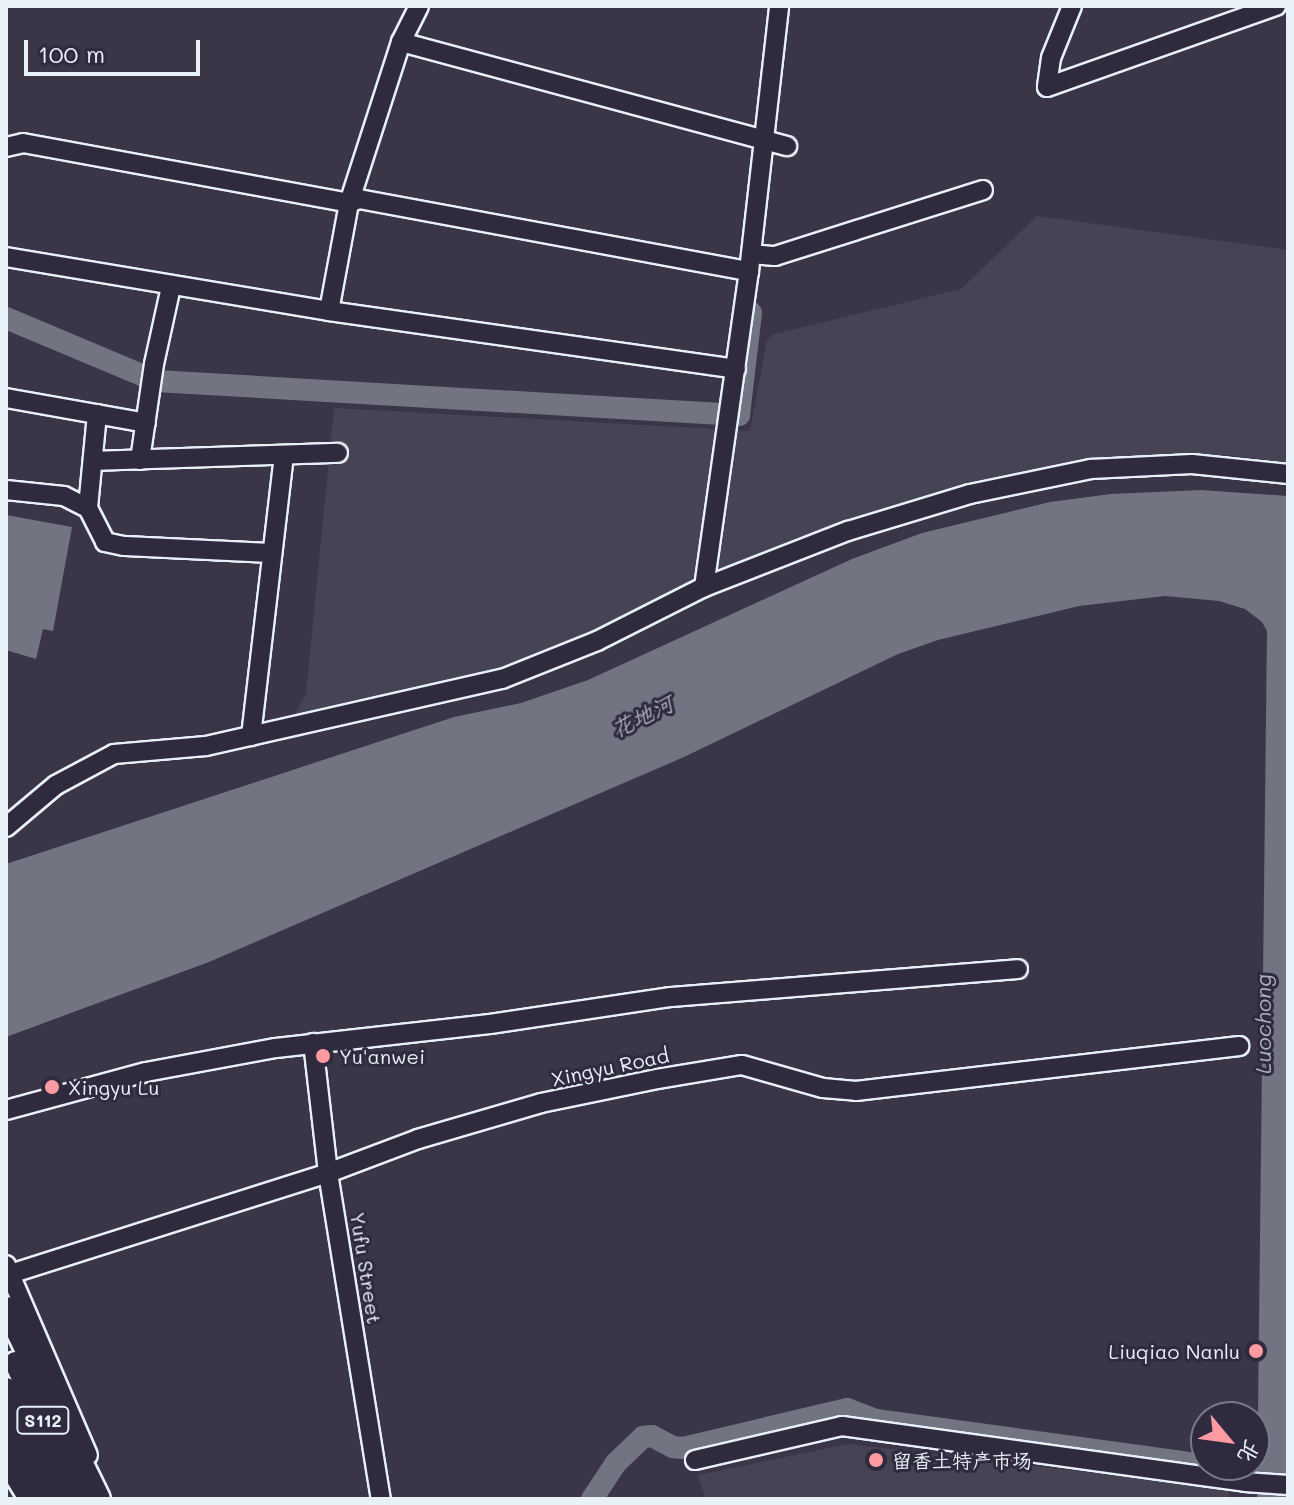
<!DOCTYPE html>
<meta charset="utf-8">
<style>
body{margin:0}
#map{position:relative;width:1294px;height:1505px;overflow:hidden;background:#3a3648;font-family:Mali,"LXGW WenKai TC",sans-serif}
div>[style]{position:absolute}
.built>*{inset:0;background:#464354}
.water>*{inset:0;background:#737482}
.river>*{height:22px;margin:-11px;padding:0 11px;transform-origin:11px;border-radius:11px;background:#737482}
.roads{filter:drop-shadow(2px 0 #e8f1f8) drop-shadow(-2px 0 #e8f1f8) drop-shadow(0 2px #e8f1f8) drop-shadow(0 -2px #e8f1f8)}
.minor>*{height:18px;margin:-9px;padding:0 9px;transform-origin:9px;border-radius:9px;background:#2f2a3d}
.major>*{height:22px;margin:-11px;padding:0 11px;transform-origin:11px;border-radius:11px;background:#2f2a3d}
.dots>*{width:22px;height:22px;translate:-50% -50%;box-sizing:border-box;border:4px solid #2f2a3d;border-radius:50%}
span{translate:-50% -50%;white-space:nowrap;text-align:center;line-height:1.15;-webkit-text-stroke:6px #2f2a3d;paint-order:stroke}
.shield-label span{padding:2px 6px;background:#2f2a3d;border:2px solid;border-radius:6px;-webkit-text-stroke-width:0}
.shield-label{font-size:18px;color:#e8f1f8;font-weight:700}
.poi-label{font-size:20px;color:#e8f1f8}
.left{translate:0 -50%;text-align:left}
.right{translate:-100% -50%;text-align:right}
.street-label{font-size:20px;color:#e8f1f8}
.water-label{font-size:22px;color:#aeb2bd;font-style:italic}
.frame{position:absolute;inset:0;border:8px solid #e8f1f8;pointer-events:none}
.north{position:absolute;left:1190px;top:1401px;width:80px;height:80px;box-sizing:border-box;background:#2f2a3d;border:2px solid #797a88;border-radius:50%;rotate:119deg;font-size:22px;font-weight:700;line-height:32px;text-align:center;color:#e8f1f8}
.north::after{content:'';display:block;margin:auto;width:28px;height:36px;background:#ff9aa2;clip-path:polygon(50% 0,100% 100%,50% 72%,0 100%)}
.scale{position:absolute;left:24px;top:40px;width:176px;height:36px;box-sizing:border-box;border:4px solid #e8f1f8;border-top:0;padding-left:10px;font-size:24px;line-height:28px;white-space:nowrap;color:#e8f1f8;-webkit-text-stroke:6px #2f2a3d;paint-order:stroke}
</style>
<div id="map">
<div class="built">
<div style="clip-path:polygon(1037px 216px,1288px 250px,1288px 463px,1229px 455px,1098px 461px,983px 485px,800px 537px,496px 676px,293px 718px,306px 693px,334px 408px,750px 431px,767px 340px,774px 334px,961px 289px)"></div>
<div style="clip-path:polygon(848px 1444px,1229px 1489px,1229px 1499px,705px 1499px,698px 1475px)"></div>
</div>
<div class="water">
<div style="clip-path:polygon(1201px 490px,1288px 496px,1288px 1499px,1257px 1499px,1267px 631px,1262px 622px,1245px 609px,1219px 601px,1165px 596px,1079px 606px,938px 640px,898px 654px,684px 757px,209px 962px,6px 1037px,6px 864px,454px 717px,521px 703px,588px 680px,852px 559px,922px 533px,1050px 502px,1111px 494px)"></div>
<div style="clip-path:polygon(6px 515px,72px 527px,53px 631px,43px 629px,36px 659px,6px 650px)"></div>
</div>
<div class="river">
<div style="left:6px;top:318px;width:163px;rotate:22.8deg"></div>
<div style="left:156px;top:381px;width:584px;rotate:3.34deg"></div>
<div style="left:739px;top:415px;width:103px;rotate:-83.3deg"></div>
<div style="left:592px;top:1499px;width:43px;rotate:-56.3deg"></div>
<div style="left:616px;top:1463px;width:37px;rotate:-44deg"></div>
<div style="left:643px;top:1437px;width:9px;rotate:-6deg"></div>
<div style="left:652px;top:1436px;width:24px;rotate:28deg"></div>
<div style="left:673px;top:1447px;width:10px;rotate:6deg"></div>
<div style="left:683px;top:1448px;width:169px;rotate:-13.4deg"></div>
<div style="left:847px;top:1409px;width:31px;rotate:21deg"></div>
<div style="left:876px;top:1420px;width:362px;rotate:7.8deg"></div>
</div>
<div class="roads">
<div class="minor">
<div style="left:1072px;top:6px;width:56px;rotate:112deg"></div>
<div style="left:1051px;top:58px;width:29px;rotate:98deg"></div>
<div style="left:1047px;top:87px;width:243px;rotate:-19.5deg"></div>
<div style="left:401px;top:42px;width:400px;rotate:15.1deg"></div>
<div style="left:6px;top:147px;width:17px;rotate:-13deg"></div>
<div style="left:23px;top:143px;width:331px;rotate:10.4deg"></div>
<div style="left:349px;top:203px;width:11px;rotate:-22deg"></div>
<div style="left:359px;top:199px;width:397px;rotate:10.5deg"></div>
<div style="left:751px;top:254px;width:24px;rotate:5deg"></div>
<div style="left:775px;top:256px;width:218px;rotate:-17.6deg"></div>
<div style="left:6px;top:257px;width:327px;rotate:9.5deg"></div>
<div style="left:329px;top:311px;width:411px;rotate:8.1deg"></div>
<div style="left:329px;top:311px;width:110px;rotate:-79.5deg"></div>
<div style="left:349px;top:203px;width:169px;rotate:-72.1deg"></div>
<div style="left:401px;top:42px;width:40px;rotate:-63.4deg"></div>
<div style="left:6px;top:398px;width:142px;rotate:10.1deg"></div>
<div style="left:97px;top:414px;width:94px;rotate:95.5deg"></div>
<div style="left:88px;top:508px;width:38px;rotate:63deg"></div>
<div style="left:105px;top:542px;width:19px;rotate:12deg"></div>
<div style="left:124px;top:546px;width:148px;rotate:2.7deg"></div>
<div style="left:140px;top:460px;width:97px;rotate:-81.7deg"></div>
<div style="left:154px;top:364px;width:79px;rotate:-77.6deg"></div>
<div style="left:93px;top:461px;width:245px;rotate:-1.9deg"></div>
<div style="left:6px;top:490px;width:58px;rotate:5.9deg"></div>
<div style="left:64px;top:496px;width:27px;rotate:27deg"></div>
<div style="left:704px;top:587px;width:319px;rotate:-81.9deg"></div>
<div style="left:749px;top:271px;width:267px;rotate:-83.5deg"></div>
<div style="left:251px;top:736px;width:282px;rotate:-83.3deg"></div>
<div style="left:6px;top:827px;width:65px;rotate:-40deg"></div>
<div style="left:56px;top:785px;width:66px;rotate:-28.1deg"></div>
<div style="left:114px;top:754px;width:92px;rotate:-5deg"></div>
<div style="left:206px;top:746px;width:303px;rotate:-12.8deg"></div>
<div style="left:502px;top:679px;width:102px;rotate:-21.8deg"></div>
<div style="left:597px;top:641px;width:120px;rotate:-26.8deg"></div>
<div style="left:704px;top:587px;width:155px;rotate:-21.3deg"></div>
<div style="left:848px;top:531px;width:127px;rotate:-16.9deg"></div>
<div style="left:970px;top:494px;width:124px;rotate:-11.7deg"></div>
<div style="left:1091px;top:469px;width:101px;rotate:-2.8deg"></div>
<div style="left:1192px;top:464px;width:97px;rotate:5.9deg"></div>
<div style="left:313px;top:1043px;width:131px;rotate:83.4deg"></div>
<div style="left:328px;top:1173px;width:330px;rotate:80.8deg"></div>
<div style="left:6px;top:1110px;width:145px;rotate:-15.2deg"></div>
<div style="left:146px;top:1072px;width:132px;rotate:-10.5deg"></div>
<div style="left:276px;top:1048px;width:215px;rotate:-6.4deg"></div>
<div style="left:490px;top:1024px;width:183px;rotate:-8.5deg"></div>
<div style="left:671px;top:997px;width:348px;rotate:-4.6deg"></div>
<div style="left:6px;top:1265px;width:207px;rotate:66.7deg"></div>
<div style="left:10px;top:1274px;width:334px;rotate:-17.6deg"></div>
<div style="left:328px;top:1173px;width:96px;rotate:-20.7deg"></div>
<div style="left:418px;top:1139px;width:128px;rotate:-16.3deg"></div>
<div style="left:541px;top:1103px;width:118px;rotate:-11.7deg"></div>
<div style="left:657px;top:1079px;width:86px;rotate:-9.4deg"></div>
<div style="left:742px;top:1065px;width:84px;rotate:15.9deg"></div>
<div style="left:823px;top:1088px;width:33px;rotate:5deg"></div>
<div style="left:856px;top:1091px;width:386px;rotate:-6.7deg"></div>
<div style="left:695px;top:1460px;width:151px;rotate:-13deg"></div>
<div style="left:842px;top:1426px;width:407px;rotate:7.9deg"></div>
<div style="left:1245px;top:1482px;width:43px;rotate:4deg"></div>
<div style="left:6px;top:1463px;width:42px;rotate:58.6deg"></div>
</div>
<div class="major">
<div style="left:6px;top:1308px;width:212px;rotate:64deg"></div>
<div style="left:16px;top:1363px;width:150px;rotate:64.8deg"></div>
<div style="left:6px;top:1389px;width:122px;rotate:64.7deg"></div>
<div style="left:6px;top:1430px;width:77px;rotate:63.8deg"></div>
</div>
</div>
<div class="dots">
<div style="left:323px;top:1056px;background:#ff9aa2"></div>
<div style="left:52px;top:1087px;background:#ff9aa2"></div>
<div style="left:1256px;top:1351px;background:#ff9aa2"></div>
<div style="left:876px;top:1460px;background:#ff9aa2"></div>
</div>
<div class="shield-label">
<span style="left:43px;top:1420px">S112</span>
</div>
<div class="poi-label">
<span class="left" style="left:339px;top:1056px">Yu'anwei</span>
<span class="left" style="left:68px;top:1087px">Xingyu Lu</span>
<span class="right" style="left:1240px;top:1351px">Liuqiao Nanlu</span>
<span class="left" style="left:892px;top:1460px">留香土特产市场</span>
</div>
<div class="street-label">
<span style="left:610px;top:1067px;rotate:-12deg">Xingyu Road</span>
<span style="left:366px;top:1268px;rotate:81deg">Yufu Street</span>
</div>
<div class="water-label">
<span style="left:642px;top:716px;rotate:-26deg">花地河</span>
<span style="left:1263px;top:1024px;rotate:-90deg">Luochong</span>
</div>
<div class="frame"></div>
<div class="north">北</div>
<div class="scale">100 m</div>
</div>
